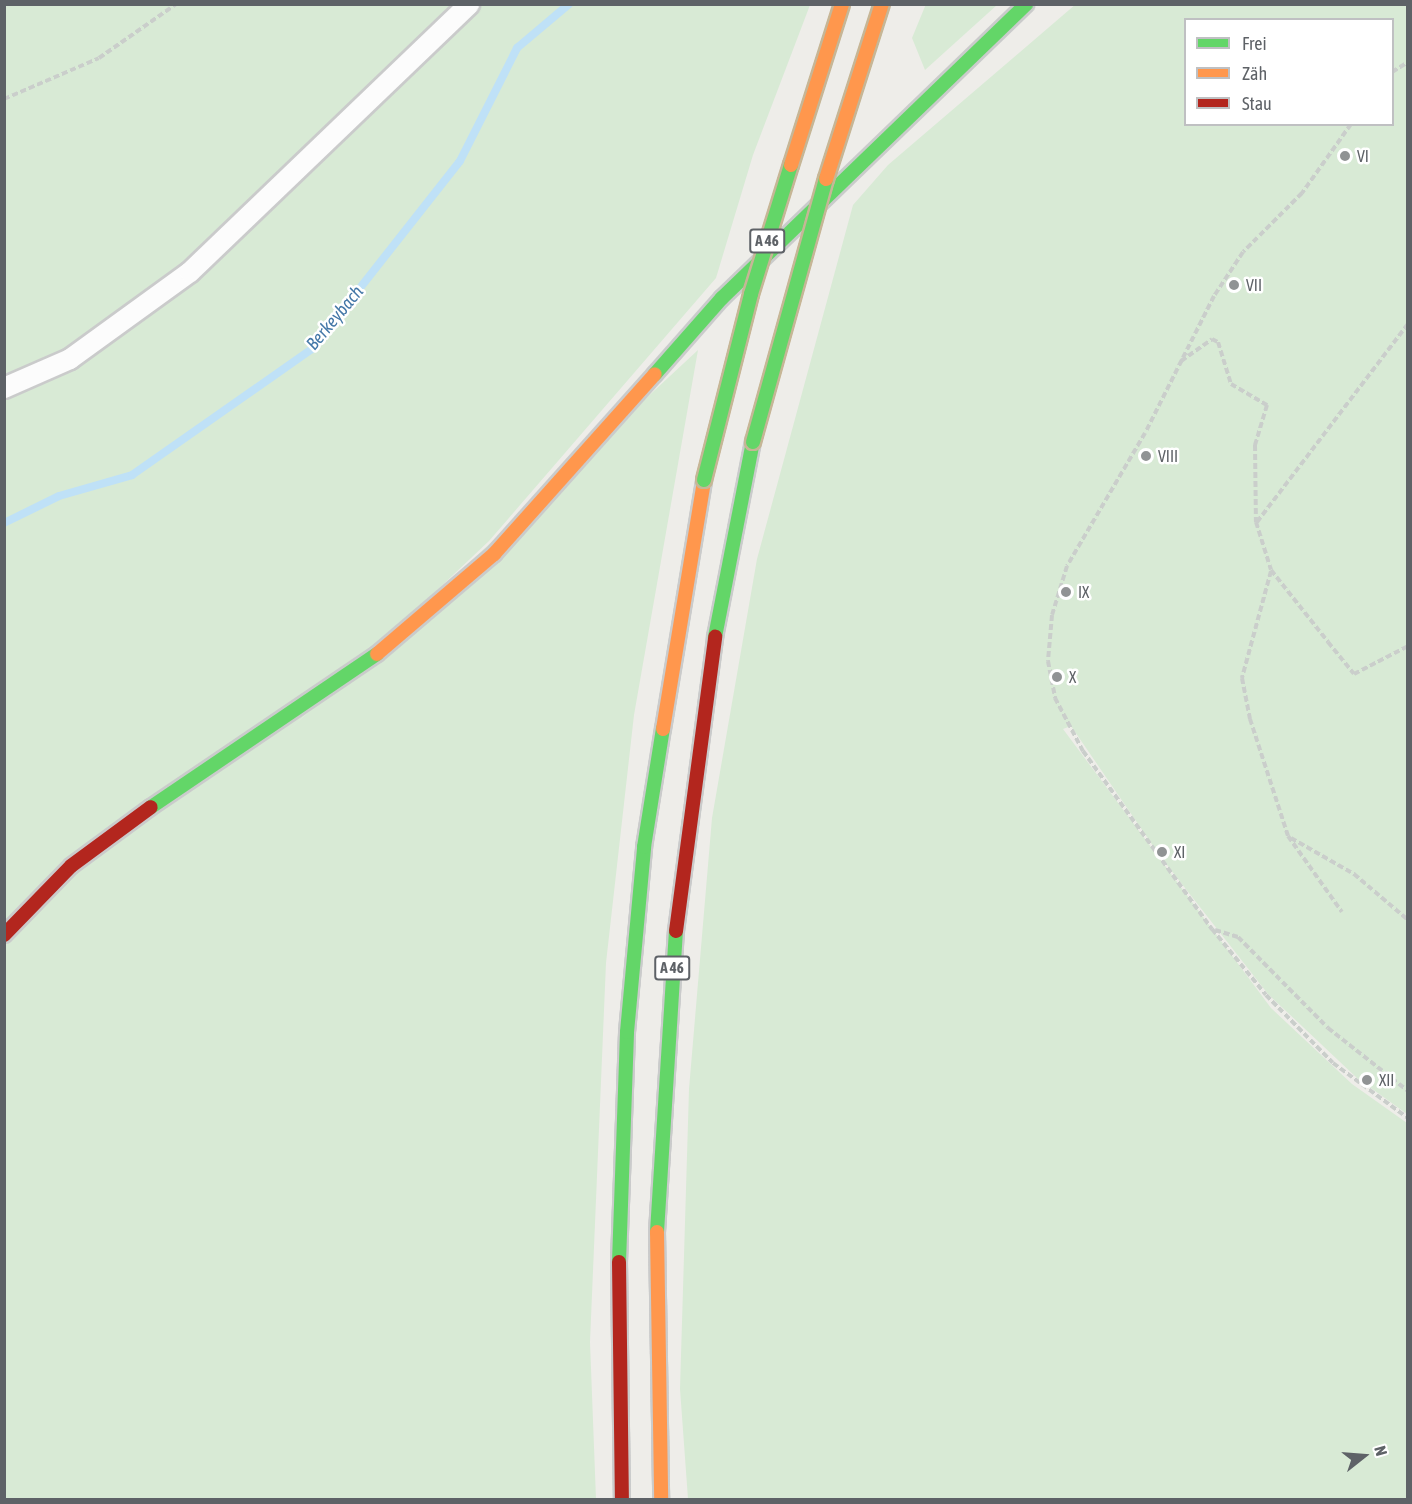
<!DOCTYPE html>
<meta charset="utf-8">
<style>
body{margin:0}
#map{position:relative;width:1412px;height:1504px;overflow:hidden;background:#eeede9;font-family:"Asap Condensed",sans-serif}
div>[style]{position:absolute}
.green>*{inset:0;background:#d8ead5}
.stream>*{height:8px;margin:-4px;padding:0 4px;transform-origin:4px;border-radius:4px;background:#bfe1f7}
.path>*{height:4px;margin-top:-2px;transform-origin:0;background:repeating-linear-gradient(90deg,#cacecb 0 6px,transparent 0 9px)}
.roads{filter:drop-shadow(2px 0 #cacbcb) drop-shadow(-2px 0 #cacbcb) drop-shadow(0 2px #cacbcb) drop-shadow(0 -2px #cacbcb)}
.street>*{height:20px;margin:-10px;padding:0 10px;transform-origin:10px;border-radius:10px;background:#fcfcfc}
.fast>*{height:14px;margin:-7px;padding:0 7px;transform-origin:7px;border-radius:7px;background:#63d668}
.slow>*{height:14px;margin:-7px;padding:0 7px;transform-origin:7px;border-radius:7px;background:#ff974d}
.jam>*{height:14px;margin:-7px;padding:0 7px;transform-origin:7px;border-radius:7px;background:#b3261e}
.bridges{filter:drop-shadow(2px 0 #c6b696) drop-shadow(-2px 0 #c6b696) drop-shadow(0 2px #c6b696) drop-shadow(0 -2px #c6b696)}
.fast-bridge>*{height:14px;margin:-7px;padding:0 7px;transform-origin:7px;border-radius:7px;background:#63d668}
.slow-bridge>*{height:14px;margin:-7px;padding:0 7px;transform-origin:7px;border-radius:7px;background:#ff974d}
.dots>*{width:16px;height:16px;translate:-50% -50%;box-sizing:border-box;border:3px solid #fff;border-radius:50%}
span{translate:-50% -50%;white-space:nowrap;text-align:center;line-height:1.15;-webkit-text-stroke:5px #fff;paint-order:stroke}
.shield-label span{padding:2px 4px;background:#fff;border:2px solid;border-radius:4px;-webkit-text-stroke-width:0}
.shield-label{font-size:15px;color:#5e6267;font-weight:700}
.poi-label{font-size:16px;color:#5e6267}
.left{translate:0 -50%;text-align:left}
.water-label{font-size:18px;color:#4377a7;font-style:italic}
.frame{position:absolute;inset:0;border:6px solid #5e6267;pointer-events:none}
.legend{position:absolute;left:1184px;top:18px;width:210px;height:108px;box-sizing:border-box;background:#fff;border:2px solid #bfc0c2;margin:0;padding:8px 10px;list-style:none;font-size:18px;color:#5e6267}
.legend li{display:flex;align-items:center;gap:12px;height:30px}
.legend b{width:30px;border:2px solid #bfc0c2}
.north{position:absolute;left:1334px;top:1426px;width:60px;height:60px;-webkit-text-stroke:4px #fff;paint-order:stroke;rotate:73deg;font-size:16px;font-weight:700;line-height:24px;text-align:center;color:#5e6267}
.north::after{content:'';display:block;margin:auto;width:21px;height:27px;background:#5e6267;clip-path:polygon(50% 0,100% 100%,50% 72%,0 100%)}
</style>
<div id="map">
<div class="green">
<div style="clip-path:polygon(926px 4px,997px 4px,997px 5px,925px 70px,912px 38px)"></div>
<div style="clip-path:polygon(evenodd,1076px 4px,1407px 5px,1407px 1114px,1357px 1078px,1268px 994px,1160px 856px,1071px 726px,1063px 729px,1271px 1008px,1352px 1084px,1407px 1123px,1407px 1499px,688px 1499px,680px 1389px,689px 1089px,712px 818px,757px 559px,853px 205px,888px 165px,1076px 4px,1186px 20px,1392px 20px,1392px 124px,1186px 124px,1186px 20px)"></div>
<div style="clip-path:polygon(4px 5px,810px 5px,753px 155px,716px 278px,489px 541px,287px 732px,698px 350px,634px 715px,606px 963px,590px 1342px,596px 1499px,5px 1499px)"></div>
</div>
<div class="stream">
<div style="left:4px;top:523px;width:61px;rotate:-26.1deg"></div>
<div style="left:59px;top:496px;width:76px;rotate:-16deg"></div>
<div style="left:132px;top:475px;width:220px;rotate:-35deg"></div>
<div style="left:312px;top:349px;width:239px;rotate:-51.8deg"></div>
<div style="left:460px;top:161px;width:127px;rotate:-63.2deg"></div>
<div style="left:517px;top:48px;width:68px;rotate:-40.2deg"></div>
</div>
<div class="path">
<div style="left:1392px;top:72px;width:19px;rotate:-32deg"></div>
<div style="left:4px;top:99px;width:103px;rotate:-23.3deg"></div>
<div style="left:99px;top:58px;width:94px;rotate:-35deg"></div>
<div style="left:1351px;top:124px;width:85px;rotate:125.4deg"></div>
<div style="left:1302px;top:193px;width:83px;rotate:135deg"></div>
<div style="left:1243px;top:252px;width:53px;rotate:123.4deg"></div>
<div style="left:1214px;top:296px;width:153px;rotate:116.7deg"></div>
<div style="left:1145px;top:433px;width:154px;rotate:120.4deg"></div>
<div style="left:1067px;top:566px;width:51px;rotate:107deg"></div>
<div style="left:1052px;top:615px;width:46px;rotate:95deg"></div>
<div style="left:1048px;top:661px;width:38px;rotate:79deg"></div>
<div style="left:1055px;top:698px;width:60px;rotate:62.2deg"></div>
<div style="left:1083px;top:751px;width:220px;rotate:54.1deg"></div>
<div style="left:1212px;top:929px;width:85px;rotate:50.7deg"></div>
<div style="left:1266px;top:995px;width:95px;rotate:45.4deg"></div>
<div style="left:1333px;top:1063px;width:93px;rotate:36.3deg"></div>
<div style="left:1181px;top:361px;width:38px;rotate:-35deg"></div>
<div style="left:1212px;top:339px;width:7px;rotate:27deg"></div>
<div style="left:1218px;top:342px;width:44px;rotate:72.8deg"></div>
<div style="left:1231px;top:384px;width:42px;rotate:30.3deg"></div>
<div style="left:1267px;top:405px;width:42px;rotate:106.7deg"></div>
<div style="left:1255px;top:445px;width:77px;rotate:89.3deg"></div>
<div style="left:1256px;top:522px;width:50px;rotate:72.6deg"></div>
<div style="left:1271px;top:570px;width:92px;rotate:51.6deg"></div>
<div style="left:1328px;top:642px;width:41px;rotate:50.9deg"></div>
<div style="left:1354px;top:674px;width:61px;rotate:-27.4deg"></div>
<div style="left:1257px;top:522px;width:249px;rotate:-52.7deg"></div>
<div style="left:1271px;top:571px;width:111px;rotate:105.2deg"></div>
<div style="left:1242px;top:678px;width:42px;rotate:79deg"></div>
<div style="left:1250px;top:719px;width:123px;rotate:72deg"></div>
<div style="left:1288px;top:836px;width:93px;rotate:54.6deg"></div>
<div style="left:1291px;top:838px;width:73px;rotate:29.7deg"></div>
<div style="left:1354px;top:874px;width:71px;rotate:40.4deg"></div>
<div style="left:1215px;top:930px;width:24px;rotate:17deg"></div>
<div style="left:1238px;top:937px;width:128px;rotate:45.3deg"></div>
<div style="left:1328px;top:1028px;width:102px;rotate:38.2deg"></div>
</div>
<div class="roads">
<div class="street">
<div style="left:4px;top:388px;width:72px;rotate:-23.7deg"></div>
<div style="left:70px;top:359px;width:148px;rotate:-35.9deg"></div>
<div style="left:190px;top:272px;width:387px;rotate:-43.8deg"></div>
</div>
<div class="fast">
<div style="left:655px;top:374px;width:101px;rotate:-48.6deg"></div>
<div style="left:722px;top:298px;width:423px;rotate:-44deg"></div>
<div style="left:715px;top:637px;width:199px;rotate:-79deg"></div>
<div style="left:151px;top:807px;width:273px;rotate:-34.1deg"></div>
<div style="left:657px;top:1232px;width:302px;rotate:-86.4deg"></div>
<div style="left:619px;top:1262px;width:230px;rotate:-88deg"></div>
<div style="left:627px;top:1032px;width:186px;rotate:-84.7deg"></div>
<div style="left:644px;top:847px;width:120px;rotate:-80.9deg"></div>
</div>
<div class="slow">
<div style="left:377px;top:654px;width:154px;rotate:-40.5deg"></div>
<div style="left:494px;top:554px;width:241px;rotate:-48.2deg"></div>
<div style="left:663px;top:729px;width:252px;rotate:-80.6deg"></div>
<div style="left:657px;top:1232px;width:268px;rotate:89.1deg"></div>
</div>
<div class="jam">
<div style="left:676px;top:931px;width:297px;rotate:-82.4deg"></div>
<div style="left:4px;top:935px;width:96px;rotate:-45.8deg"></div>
<div style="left:71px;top:866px;width:99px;rotate:-36.4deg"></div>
<div style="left:619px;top:1262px;width:238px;rotate:89.3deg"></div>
</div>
</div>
<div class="bridges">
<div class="fast-bridge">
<div style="left:753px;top:442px;width:273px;rotate:-74.5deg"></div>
<div style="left:704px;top:480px;width:192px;rotate:-75.8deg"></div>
<div style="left:751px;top:294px;width:135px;rotate:-72.8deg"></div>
</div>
<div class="slow-bridge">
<div style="left:791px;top:165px;width:169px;rotate:-72.4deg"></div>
<div style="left:826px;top:179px;width:184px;rotate:-72.3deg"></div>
</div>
</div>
<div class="dots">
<div style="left:1345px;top:156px;background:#909394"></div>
<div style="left:1234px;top:285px;background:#909394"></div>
<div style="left:1146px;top:456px;background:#909394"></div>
<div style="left:1066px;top:592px;background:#909394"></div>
<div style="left:1057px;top:677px;background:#909394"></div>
<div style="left:1162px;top:852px;background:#909394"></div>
<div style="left:1367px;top:1080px;background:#909394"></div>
</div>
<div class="shield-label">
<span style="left:767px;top:241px">A 46</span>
<span style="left:672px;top:968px">A 46</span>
</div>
<div class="poi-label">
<span class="left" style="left:1357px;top:156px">VI</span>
<span class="left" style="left:1246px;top:285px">VII</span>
<span class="left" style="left:1158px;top:456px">VIII</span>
<span class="left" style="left:1078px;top:592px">IX</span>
<span class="left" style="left:1069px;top:677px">X</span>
<span class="left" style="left:1174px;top:852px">XI</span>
<span class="left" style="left:1379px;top:1080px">XII</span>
</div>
<div class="water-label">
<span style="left:335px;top:318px;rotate:-50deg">Berkeybach</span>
</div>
<div class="frame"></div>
<ul class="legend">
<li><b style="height:8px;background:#63d668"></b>Frei</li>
<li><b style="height:8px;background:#ff974d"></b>Zäh</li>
<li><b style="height:8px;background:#b3261e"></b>Stau</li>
</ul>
<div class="north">N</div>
</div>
